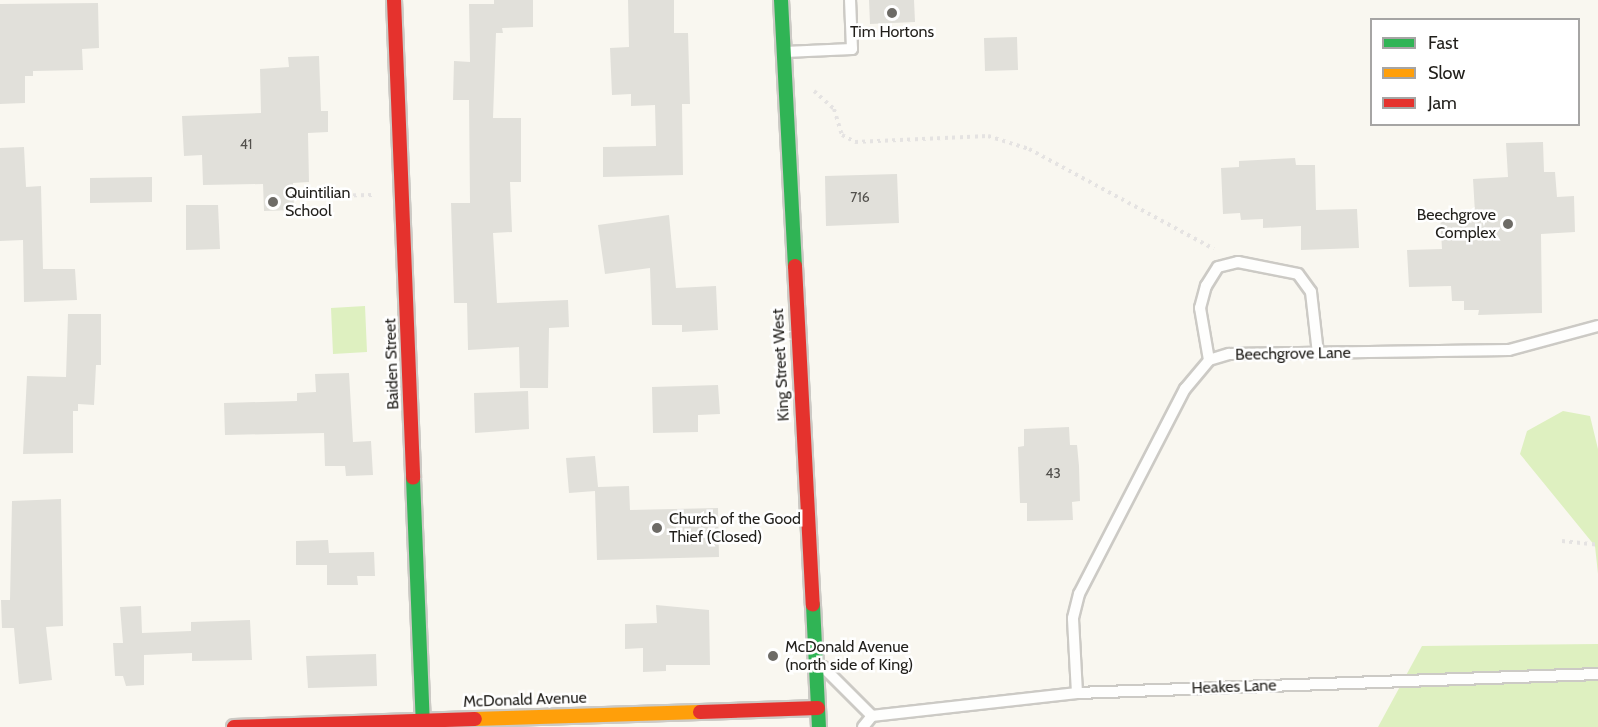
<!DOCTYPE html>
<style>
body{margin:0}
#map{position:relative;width:1598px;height:727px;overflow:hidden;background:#f9f7f0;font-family:Cabin,sans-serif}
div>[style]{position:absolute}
.green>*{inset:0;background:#def0c0}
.building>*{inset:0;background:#e1e0da}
.path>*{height:4px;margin-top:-2px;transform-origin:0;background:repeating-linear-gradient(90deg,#e5e3e2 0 3px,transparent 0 7.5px)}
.roads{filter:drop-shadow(2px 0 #cccac5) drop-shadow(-2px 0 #cccac5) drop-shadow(0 2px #cccac5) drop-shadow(0 -2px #cccac5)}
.lane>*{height:10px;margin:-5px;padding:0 5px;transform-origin:5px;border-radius:5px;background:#fefefd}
.fast>*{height:14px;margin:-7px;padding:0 7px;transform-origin:7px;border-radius:7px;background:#30b455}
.slow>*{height:14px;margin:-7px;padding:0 7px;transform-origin:7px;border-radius:7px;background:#ff9f0a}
.jam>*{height:14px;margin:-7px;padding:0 7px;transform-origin:7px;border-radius:7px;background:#e5322d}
.dots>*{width:16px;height:16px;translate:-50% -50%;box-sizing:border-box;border:3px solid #fff;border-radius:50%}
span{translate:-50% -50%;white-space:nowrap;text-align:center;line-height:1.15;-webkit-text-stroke:5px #fff;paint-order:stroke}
.number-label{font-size:14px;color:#52504c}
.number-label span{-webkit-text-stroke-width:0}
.poi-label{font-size:16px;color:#211f1b}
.left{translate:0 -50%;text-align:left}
.right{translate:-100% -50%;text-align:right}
.street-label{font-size:16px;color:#211f1b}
.legend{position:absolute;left:1370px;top:18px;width:210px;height:108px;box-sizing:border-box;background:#fff;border:2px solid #a6a5a4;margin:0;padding:8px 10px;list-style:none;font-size:18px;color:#211f1b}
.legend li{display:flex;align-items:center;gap:12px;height:30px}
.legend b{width:30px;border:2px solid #a6a5a4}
</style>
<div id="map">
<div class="green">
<div style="clip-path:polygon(365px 306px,367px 352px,333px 354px,331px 308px)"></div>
<div style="clip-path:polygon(1563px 411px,1590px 416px,1598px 449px,1598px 574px,1595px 546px,1520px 454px,1527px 431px)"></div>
<div style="clip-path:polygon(1598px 644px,1598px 727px,1378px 727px,1422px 646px)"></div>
</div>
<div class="building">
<div style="clip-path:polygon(494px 0,533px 0,533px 27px,502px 28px,503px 33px,496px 33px,493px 118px,521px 118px,521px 182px,510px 182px,512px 232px,493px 233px,497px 303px,568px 300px,569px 327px,549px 328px,548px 388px,520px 388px,519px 347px,468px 350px,467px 303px,454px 303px,451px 203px,470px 203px,469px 100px,453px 100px,454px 61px,470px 62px,469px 4px,494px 4px)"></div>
<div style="clip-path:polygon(628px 0,674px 0,674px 33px,688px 33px,690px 104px,682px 104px,683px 175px,603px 177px,603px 147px,656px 146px,655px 105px,631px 106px,631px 94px,612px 95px,610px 48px,629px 47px)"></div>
<div style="clip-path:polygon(869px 0,914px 0,915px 22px,870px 24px)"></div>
<div style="clip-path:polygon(98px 3px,99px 48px,82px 49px,83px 70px,33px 71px,33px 76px,25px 76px,25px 103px,0 104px,0 4px)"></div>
<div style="clip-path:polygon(1017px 37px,1018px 70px,985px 71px,984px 38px)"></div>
<div style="clip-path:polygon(319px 56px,321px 111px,328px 111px,328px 132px,308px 133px,309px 182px,293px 183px,294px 210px,264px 211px,263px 184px,203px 185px,202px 155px,184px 156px,182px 116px,261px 113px,260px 69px,289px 67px,288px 57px)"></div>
<div style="clip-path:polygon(1543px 142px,1544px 172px,1555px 172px,1557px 197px,1574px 196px,1575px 232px,1541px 234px,1542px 313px,1478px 315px,1479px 310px,1464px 310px,1464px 301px,1452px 301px,1451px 286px,1409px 287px,1407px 250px,1442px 249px,1440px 215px,1475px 213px,1473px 179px,1508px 177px,1506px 143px)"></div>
<div style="clip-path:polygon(24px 147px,26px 187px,41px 186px,43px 269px,75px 269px,77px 300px,24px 302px,23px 240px,0 241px,0 148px)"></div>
<div style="clip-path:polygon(1295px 158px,1296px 165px,1315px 165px,1316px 210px,1357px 209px,1359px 248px,1301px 250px,1301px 226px,1263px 228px,1263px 219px,1241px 220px,1240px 213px,1223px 214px,1221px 168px,1239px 167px,1239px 161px)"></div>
<div style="clip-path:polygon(897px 174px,899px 223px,826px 226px,825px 176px)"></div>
<div style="clip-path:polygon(152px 177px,152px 202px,90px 203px,90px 178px)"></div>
<div style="clip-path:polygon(186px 205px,218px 205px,220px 249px,186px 250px)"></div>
<div style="clip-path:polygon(669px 215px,676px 288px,716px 286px,718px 330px,682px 332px,682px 325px,652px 325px,650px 268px,605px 274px,598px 225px)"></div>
<div style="clip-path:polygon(68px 314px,101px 314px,101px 365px,96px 365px,94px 405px,78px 404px,78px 411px,73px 411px,73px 453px,23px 454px,27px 376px,66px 377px)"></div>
<div style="clip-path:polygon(349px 373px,353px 442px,371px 441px,373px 475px,346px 476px,345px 466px,325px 466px,324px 433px,225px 435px,224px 403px,297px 401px,297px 393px,316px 392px,315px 374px)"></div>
<div style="clip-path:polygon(718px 385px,720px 414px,698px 415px,698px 432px,653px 433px,652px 387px)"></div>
<div style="clip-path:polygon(528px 391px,529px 429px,475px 433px,474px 393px)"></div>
<div style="clip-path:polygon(1069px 427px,1070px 445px,1077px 445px,1079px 466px,1080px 501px,1072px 502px,1073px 520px,1027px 521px,1027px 503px,1020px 503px,1018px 447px,1024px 446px,1024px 429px)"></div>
<div style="clip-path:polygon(595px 456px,598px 487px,629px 486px,630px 510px,718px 508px,719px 557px,597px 560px,595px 491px,569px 493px,566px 458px)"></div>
<div style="clip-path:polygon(61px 499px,63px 626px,46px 627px,52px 680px,19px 684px,14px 628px,2px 628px,1px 600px,10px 600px,12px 501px)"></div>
<div style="clip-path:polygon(328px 540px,329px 553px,374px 552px,375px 576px,357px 576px,358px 585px,327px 585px,327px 565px,296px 565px,296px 541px)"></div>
<div style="clip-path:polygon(656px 605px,709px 610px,710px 665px,666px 665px,666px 671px,643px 672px,643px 648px,625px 649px,625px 624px,657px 623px)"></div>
<div style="clip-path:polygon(141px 606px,142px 633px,191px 631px,191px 622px,250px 620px,252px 660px,192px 661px,192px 653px,144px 655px,144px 685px,126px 686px,123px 676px,115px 676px,113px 643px,123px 643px,120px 607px)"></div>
<div style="clip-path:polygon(376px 654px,377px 686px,308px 688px,306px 656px)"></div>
</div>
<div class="path">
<div style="left:814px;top:91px;width:27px;rotate:42deg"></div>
<div style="left:834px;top:109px;width:27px;rotate:73deg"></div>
<div style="left:842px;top:135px;width:15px;rotate:28deg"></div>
<div style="left:855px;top:142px;width:133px;rotate:-2.6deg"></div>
<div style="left:988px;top:136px;width:43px;rotate:17.6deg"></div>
<div style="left:1029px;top:149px;width:210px;rotate:28.4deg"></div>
<div style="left:316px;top:196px;width:57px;rotate:-1deg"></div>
<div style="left:1562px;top:541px;width:36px;rotate:6deg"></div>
</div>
<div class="roads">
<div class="lane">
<div style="left:785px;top:52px;width:67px;rotate:-2.6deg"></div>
<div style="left:852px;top:49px;width:49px;rotate:-92.3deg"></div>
<div style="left:1209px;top:360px;width:53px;rotate:-99.8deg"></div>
<div style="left:1200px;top:308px;width:23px;rotate:-75deg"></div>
<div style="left:1206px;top:286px;width:22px;rotate:-58deg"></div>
<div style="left:1218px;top:267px;width:21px;rotate:-14deg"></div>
<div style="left:1238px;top:262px;width:61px;rotate:11.3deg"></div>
<div style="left:1298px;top:274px;width:22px;rotate:54deg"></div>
<div style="left:1311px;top:292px;width:61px;rotate:83.5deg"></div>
<div style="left:823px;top:667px;width:69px;rotate:45deg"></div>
<div style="left:1077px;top:693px;width:75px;rotate:-93.1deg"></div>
<div style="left:1073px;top:618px;width:25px;rotate:-76deg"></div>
<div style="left:1079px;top:594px;width:231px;rotate:-62.7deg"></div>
<div style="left:1185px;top:389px;width:38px;rotate:-50deg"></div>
<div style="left:1209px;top:360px;width:21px;rotate:-17deg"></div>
<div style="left:1229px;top:354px;width:280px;rotate:-0.8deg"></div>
<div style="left:1509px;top:350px;width:92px;rotate:-15.1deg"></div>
<div style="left:863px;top:727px;width:14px;rotate:-51deg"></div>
<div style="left:872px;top:716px;width:206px;rotate:-6.4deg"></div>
<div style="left:1077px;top:693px;width:521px;rotate:-2.09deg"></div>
</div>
<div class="fast">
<div style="left:781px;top:0;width:266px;rotate:87deg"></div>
<div style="left:413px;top:478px;width:249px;rotate:87.7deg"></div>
<div style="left:813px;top:605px;width:122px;rotate:87.2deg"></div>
</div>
<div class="slow">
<div style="left:475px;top:719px;width:225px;rotate:-1.8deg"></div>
</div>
<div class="jam">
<div style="left:394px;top:0;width:478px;rotate:87.7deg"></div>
<div style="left:795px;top:266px;width:339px;rotate:87deg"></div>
<div style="left:700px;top:712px;width:118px;rotate:-1.9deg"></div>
<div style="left:234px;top:727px;width:241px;rotate:-1.9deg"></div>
</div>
</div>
<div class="dots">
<div style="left:892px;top:13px;background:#6d6b66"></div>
<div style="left:273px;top:202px;background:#6d6b66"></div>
<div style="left:1508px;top:224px;background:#6d6b66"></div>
<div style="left:657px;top:528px;background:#6d6b66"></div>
<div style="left:773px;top:656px;background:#6d6b66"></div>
</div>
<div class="number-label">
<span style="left:246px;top:144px">41</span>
<span style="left:860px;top:197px">716</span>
<span style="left:1053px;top:473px">43</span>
</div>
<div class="poi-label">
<span style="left:892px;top:32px">Tim Hortons</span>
<span class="left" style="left:285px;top:202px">Quintilian<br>School</span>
<span class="right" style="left:1496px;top:224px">Beechgrove<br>Complex</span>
<span class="left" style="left:669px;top:528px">Church of the Good<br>Thief (Closed)</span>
<span class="left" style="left:785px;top:656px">McDonald Avenue<br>(north side of King)</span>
</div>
<div class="street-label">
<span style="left:1293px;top:354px;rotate:-1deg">Beechgrove Lane</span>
<span style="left:392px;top:364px;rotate:-92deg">Baiden Street</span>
<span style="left:781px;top:365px;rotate:-93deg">King Street West</span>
<span style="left:1234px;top:687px;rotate:-2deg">Heakes Lane</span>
<span style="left:525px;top:700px;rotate:-2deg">McDonald Avenue</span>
</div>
<ul class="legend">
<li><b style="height:8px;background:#30b455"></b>Fast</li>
<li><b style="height:8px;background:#ff9f0a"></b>Slow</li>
<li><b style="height:8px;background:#e5322d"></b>Jam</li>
</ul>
</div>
